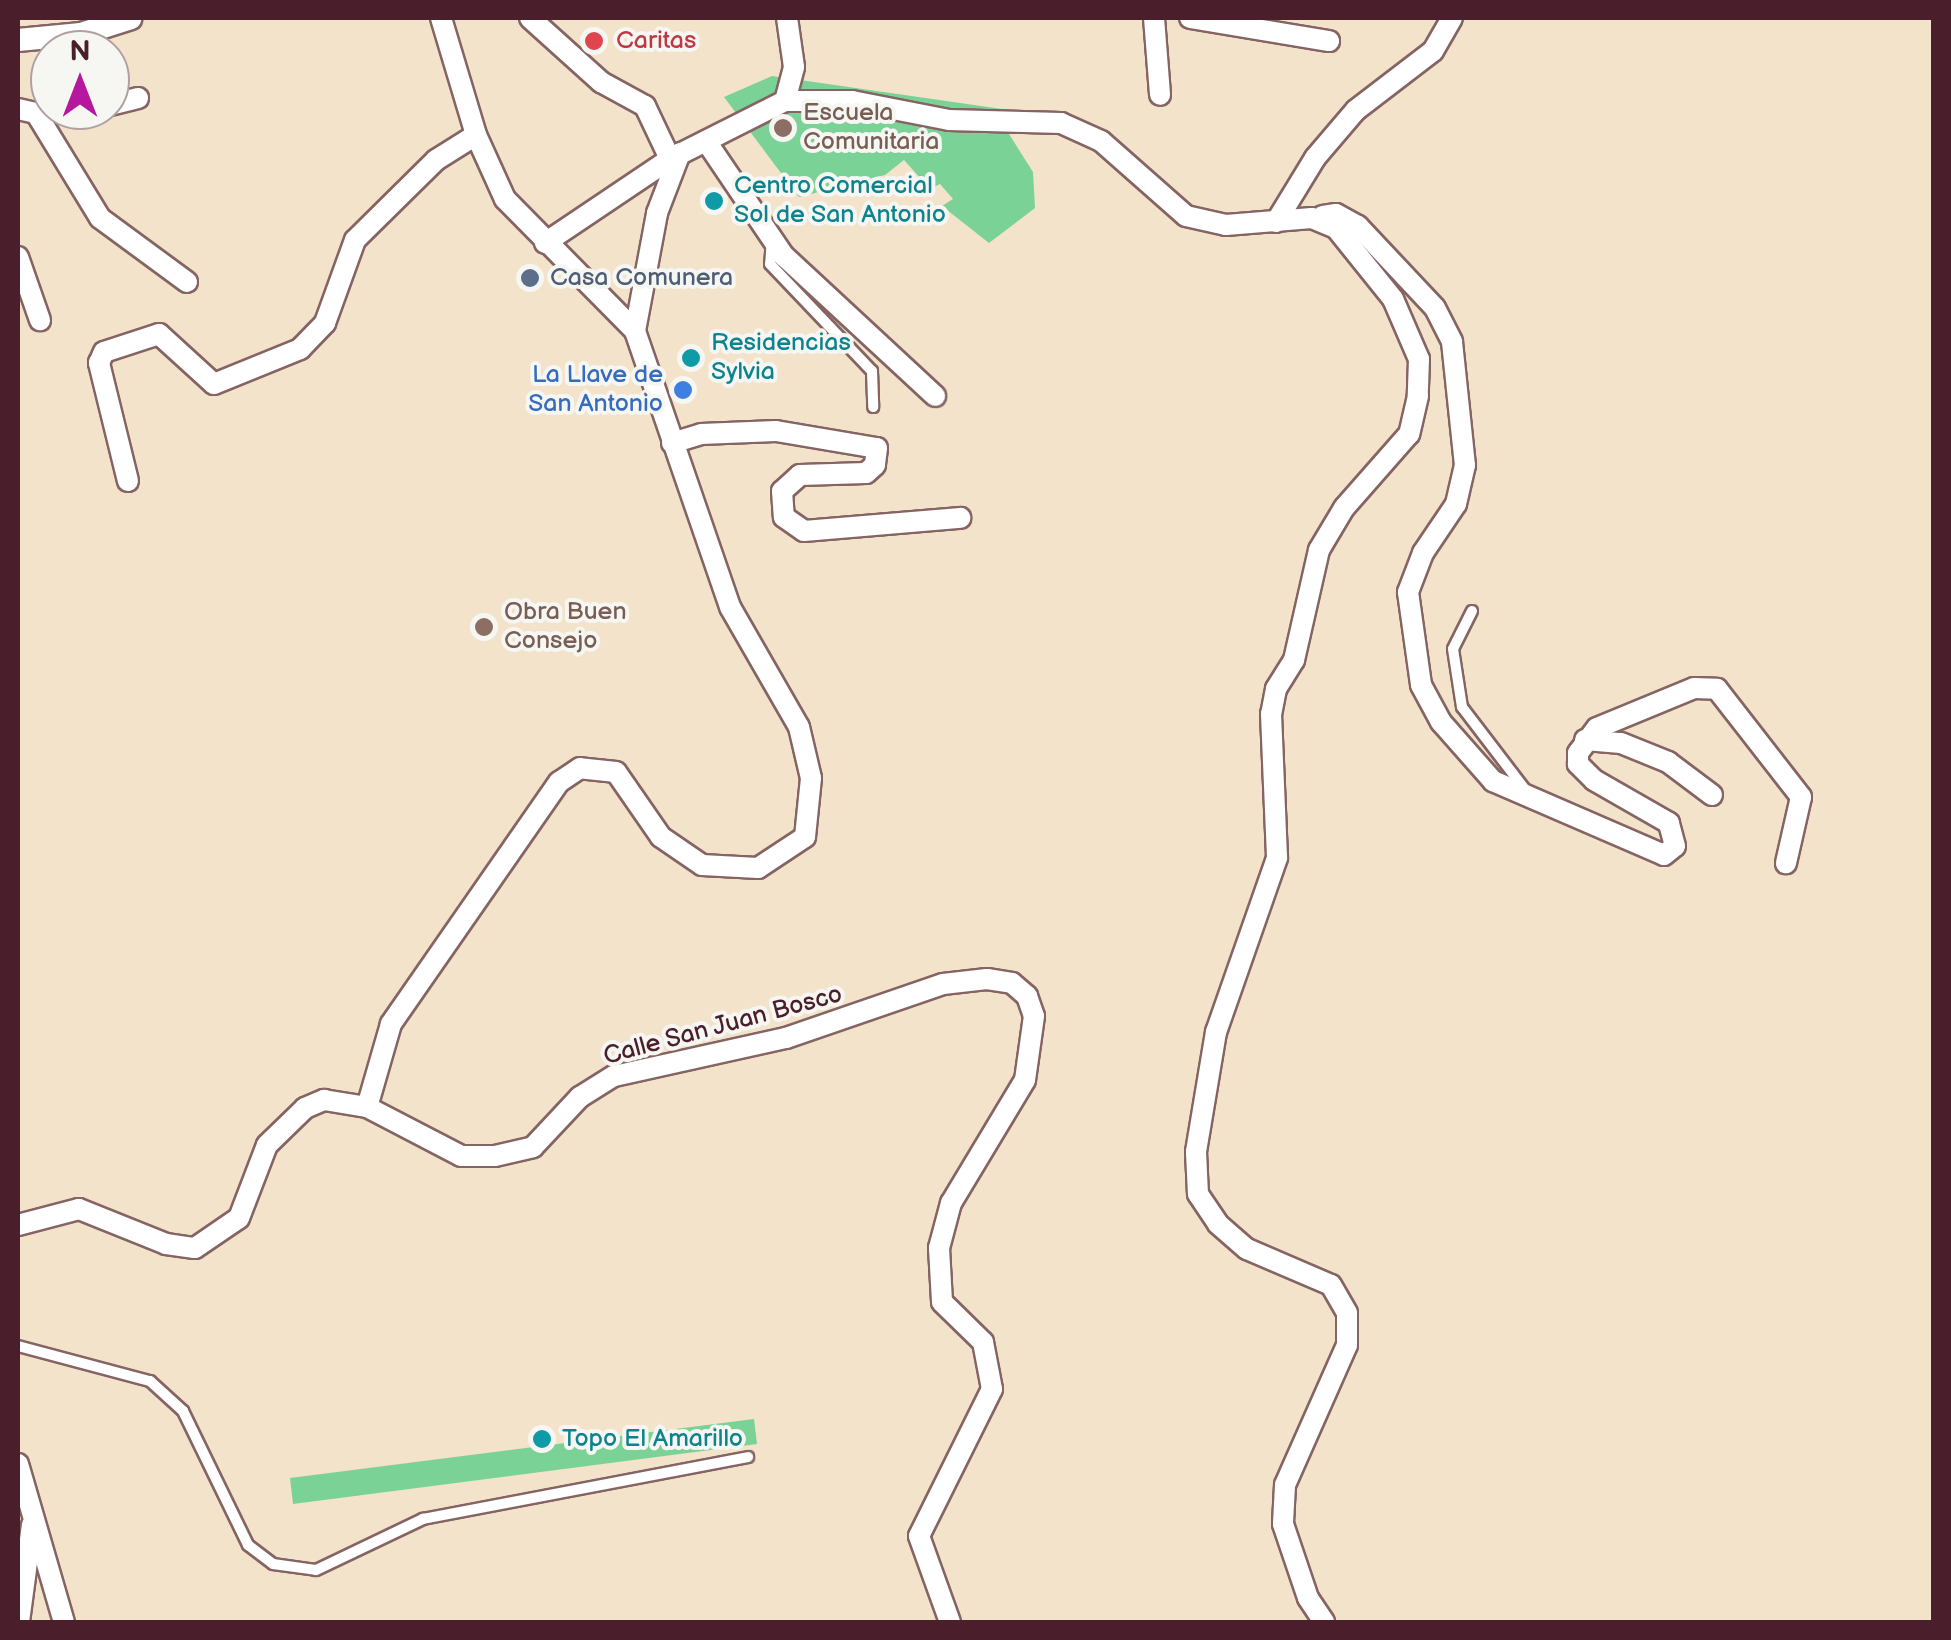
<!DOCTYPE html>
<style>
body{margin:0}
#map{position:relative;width:1951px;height:1640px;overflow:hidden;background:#f2e3ca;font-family:"Balsamiq Sans",sans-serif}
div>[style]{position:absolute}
.green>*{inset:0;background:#7bd297}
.roads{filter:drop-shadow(2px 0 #856463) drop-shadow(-2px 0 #856463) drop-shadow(0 2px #856463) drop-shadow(0 -2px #856463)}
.service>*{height:10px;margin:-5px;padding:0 5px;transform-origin:5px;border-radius:5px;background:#fff}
.minor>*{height:20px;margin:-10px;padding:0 10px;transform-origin:10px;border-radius:10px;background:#fff}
.tertiary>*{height:22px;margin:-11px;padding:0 11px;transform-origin:11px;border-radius:11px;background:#fff}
.dots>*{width:28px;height:28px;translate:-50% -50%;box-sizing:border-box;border:5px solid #f6f6f2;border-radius:50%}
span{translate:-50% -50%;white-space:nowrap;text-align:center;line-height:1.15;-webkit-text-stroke:8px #f6f6f2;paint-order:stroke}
.health-label{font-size:25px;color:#be3a42}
.left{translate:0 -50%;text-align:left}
.education-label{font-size:25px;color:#785e54}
.culture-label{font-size:25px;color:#0d838f}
.service-label{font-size:25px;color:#4e5e75}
.shop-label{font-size:25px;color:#366cbe}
.right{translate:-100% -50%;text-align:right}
.street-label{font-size:25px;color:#4a1f2b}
.frame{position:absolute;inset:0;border:20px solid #4a1f2b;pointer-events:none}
.north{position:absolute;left:30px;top:30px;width:100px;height:100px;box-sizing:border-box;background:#f6f6f2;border:2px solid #b1a0a2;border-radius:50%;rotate:0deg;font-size:28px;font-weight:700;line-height:40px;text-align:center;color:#4a1f2b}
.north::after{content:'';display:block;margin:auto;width:35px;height:45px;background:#b5179e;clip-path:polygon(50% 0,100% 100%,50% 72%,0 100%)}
</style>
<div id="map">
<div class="green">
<div style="clip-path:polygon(772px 76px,1002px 109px,1002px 123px,1033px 172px,1035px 208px,989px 243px,942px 206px,953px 199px,940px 184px,930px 189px,904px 160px,885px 175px,799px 197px,724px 97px)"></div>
<div style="clip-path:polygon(754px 1419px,757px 1444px,293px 1504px,290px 1478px)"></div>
</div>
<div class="roads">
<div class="service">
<div style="left:772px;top:238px;width:26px;rotate:94deg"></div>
<div style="left:770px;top:264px;width:148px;rotate:46.4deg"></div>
<div style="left:872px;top:371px;width:36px;rotate:88deg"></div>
<div style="left:1472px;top:611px;width:42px;rotate:116.6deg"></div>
<div style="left:1453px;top:649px;width:59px;rotate:81.2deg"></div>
<div style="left:1462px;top:707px;width:112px;rotate:52.6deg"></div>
<div style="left:18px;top:1346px;width:137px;rotate:14.9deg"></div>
<div style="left:150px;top:1381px;width:45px;rotate:42.3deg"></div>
<div style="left:183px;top:1411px;width:149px;rotate:64.1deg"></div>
<div style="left:248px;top:1545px;width:31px;rotate:37deg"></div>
<div style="left:273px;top:1564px;width:43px;rotate:7.9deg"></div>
<div style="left:316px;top:1570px;width:119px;rotate:-25.5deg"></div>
<div style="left:423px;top:1519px;width:331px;rotate:-10.8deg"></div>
</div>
<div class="minor">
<div style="left:441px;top:18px;width:122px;rotate:73.3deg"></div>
<div style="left:476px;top:135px;width:70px;rotate:65.6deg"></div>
<div style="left:505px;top:199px;width:185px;rotate:45.4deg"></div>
<div style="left:530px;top:18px;width:96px;rotate:42deg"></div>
<div style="left:601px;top:82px;width:50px;rotate:28.6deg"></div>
<div style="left:645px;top:106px;width:59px;rotate:64.7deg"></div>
<div style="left:1154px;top:18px;width:77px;rotate:85.5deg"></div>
<div style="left:1190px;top:18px;width:141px;rotate:9.4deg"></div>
<div style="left:785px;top:101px;width:35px;rotate:-75deg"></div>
<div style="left:794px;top:67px;width:49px;rotate:-98.1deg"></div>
<div style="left:110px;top:105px;width:29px;rotate:-14deg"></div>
<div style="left:18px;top:109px;width:18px;rotate:13deg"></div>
<div style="left:36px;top:113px;width:123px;rotate:58.6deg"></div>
<div style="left:100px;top:218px;width:108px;rotate:36.3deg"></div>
<div style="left:36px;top:113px;width:44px;rotate:-3.9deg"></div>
<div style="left:706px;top:141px;width:139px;rotate:55.9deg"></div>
<div style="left:784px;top:256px;width:206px;rotate:42.8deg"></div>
<div style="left:1323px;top:216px;width:13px;rotate:-9deg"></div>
<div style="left:1336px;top:214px;width:25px;rotate:29deg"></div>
<div style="left:1358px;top:226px;width:112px;rotate:46.8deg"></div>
<div style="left:1435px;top:308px;width:38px;rotate:63deg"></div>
<div style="left:1452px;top:342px;width:124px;rotate:84deg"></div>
<div style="left:1465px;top:465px;width:40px;rotate:103deg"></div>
<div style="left:1456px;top:504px;width:59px;rotate:124deg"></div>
<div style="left:1423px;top:553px;width:42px;rotate:111deg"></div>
<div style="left:1408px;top:592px;width:94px;rotate:82deg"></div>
<div style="left:1421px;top:685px;width:42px;rotate:61.6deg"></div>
<div style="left:1441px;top:722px;width:79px;rotate:48.6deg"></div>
<div style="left:1493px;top:781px;width:186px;rotate:23.4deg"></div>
<div style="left:1664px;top:855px;width:14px;rotate:-39deg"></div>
<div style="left:1675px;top:846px;width:24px;rotate:-105deg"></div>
<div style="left:1669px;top:823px;width:86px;rotate:-150.2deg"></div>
<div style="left:1594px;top:780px;width:23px;rotate:-135deg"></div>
<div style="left:1578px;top:764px;width:11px;rotate:-90deg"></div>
<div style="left:1578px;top:753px;width:31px;rotate:-53deg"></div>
<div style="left:1597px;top:728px;width:105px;rotate:-22.4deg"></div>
<div style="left:1694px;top:688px;width:23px;rotate:2deg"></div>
<div style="left:1717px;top:689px;width:137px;rotate:52.1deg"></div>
<div style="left:1801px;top:797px;width:68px;rotate:102.8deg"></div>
<div style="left:1276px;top:222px;width:75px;rotate:-58.6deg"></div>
<div style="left:1315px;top:158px;width:63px;rotate:-49.5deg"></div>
<div style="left:1356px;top:110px;width:97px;rotate:-37.5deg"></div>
<div style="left:1433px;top:51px;width:38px;rotate:-60deg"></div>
<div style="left:545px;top:243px;width:151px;rotate:-33.9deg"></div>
<div style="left:670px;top:159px;width:129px;rotate:-26.8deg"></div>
<div style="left:785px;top:101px;width:67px"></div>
<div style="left:852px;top:101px;width:99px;rotate:11.1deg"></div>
<div style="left:949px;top:120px;width:112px;rotate:1.5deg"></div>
<div style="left:1061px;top:123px;width:44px;rotate:24.2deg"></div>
<div style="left:1101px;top:141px;width:113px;rotate:41.4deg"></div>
<div style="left:1186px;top:216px;width:41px;rotate:12.7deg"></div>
<div style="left:1226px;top:225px;width:86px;rotate:-4.7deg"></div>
<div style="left:1312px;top:218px;width:26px;rotate:23deg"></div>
<div style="left:1336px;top:228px;width:91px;rotate:51.2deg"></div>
<div style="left:1393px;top:299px;width:65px;rotate:66.6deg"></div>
<div style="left:1419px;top:359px;width:37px;rotate:92deg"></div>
<div style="left:1418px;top:396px;width:39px;rotate:103deg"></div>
<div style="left:1409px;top:434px;width:98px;rotate:131.3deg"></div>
<div style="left:1344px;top:508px;width:49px;rotate:120.8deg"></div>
<div style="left:1319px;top:550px;width:113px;rotate:102.8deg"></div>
<div style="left:1294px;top:660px;width:34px;rotate:122deg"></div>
<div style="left:1276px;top:689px;width:25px;rotate:101deg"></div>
<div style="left:1271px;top:714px;width:144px;rotate:87.6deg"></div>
<div style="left:1277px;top:858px;width:184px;rotate:109.3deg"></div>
<div style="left:1216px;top:1032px;width:122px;rotate:99.5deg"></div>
<div style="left:1196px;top:1152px;width:42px;rotate:87.3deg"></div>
<div style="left:1198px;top:1194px;width:36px;rotate:56deg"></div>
<div style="left:1218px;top:1224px;width:38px;rotate:41deg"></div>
<div style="left:1247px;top:1249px;width:91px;rotate:23.2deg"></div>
<div style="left:1331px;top:1285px;width:32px;rotate:60deg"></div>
<div style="left:1347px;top:1313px;width:32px;rotate:90deg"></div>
<div style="left:1347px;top:1345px;width:153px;rotate:113.9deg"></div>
<div style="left:1285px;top:1485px;width:39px;rotate:93deg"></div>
<div style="left:1283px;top:1524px;width:78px;rotate:71.3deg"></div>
<div style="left:1308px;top:1598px;width:29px;rotate:56deg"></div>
<div style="left:18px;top:257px;width:67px;rotate:70.8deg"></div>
<div style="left:635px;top:331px;width:292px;rotate:71deg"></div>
<div style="left:730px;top:607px;width:138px;rotate:60.1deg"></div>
<div style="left:799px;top:727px;width:52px;rotate:76.8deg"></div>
<div style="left:811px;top:778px;width:59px;rotate:95.8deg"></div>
<div style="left:805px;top:837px;width:56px;rotate:146.6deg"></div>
<div style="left:758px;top:868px;width:56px;rotate:-176.9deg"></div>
<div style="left:702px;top:865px;width:50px;rotate:-145.7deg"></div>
<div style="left:661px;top:837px;width:79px;rotate:-124.7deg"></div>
<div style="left:616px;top:772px;width:36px;rotate:-174deg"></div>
<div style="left:580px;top:768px;width:25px;rotate:146deg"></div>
<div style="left:559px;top:782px;width:295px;rotate:124.8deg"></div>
<div style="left:391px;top:1024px;width:86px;rotate:106.1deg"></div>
<div style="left:367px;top:1107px;width:106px;rotate:27.5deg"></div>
<div style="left:461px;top:1156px;width:34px"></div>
<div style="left:495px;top:1156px;width:39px;rotate:-13deg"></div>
<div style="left:533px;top:1147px;width:69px;rotate:-46.8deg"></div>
<div style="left:580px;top:1097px;width:40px;rotate:-32deg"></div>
<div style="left:614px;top:1076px;width:176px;rotate:-12.5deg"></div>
<div style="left:786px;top:1038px;width:166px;rotate:-19deg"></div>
<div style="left:943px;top:984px;width:44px;rotate:-6.5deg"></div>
<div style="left:987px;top:979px;width:25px;rotate:9deg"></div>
<div style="left:1012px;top:983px;width:20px;rotate:41deg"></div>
<div style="left:1027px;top:996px;width:21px;rotate:71deg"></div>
<div style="left:1034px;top:1016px;width:65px;rotate:98deg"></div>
<div style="left:1025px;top:1080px;width:144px;rotate:121deg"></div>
<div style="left:951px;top:1203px;width:47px;rotate:104.9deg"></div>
<div style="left:939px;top:1248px;width:54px;rotate:86.8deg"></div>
<div style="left:942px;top:1302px;width:57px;rotate:44.3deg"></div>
<div style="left:983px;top:1342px;width:48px;rotate:79.2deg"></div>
<div style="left:992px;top:1389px;width:164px;rotate:116.4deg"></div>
<div style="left:919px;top:1536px;width:91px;rotate:70.2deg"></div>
<div style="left:635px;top:331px;width:120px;rotate:-79.4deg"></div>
<div style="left:657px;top:213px;width:64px;rotate:-69deg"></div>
<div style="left:672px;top:443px;width:30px;rotate:-17deg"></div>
<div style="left:701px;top:434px;width:75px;rotate:-2.3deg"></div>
<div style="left:776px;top:431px;width:102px;rotate:9.6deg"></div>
<div style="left:877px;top:448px;width:17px;rotate:97deg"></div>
<div style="left:875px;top:465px;width:12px;rotate:138deg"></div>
<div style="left:866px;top:473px;width:66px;rotate:178.3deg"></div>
<div style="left:800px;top:475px;width:24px;rotate:138deg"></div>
<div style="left:782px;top:491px;width:26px;rotate:86deg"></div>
<div style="left:784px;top:517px;width:24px;rotate:35deg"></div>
<div style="left:804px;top:531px;width:157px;rotate:-4.8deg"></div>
<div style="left:128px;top:481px;width:122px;rotate:-103.8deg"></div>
<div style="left:99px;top:363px;width:12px;rotate:-66deg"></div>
<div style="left:104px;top:352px;width:58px;rotate:-18.1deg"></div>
<div style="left:159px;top:334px;width:74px;rotate:42.3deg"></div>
<div style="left:214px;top:384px;width:93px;rotate:-22.1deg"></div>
<div style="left:300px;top:349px;width:36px;rotate:-46deg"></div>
<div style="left:325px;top:323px;width:88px;rotate:-70.1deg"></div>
<div style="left:355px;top:240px;width:114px;rotate:-44.6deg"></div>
<div style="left:436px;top:160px;width:47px;rotate:-32deg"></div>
<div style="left:1585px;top:740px;width:36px;rotate:5deg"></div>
<div style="left:1621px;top:743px;width:51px;rotate:22deg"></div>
<div style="left:1668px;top:762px;width:55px;rotate:36.9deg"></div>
<div style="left:18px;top:1225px;width:63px;rotate:-14.7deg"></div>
<div style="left:79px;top:1209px;width:94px;rotate:21.9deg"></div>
<div style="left:166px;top:1244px;width:29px;rotate:8deg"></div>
<div style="left:195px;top:1248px;width:53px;rotate:-34.3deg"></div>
<div style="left:239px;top:1218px;width:78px;rotate:-69deg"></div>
<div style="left:267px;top:1145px;width:53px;rotate:-44.2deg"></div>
<div style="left:305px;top:1108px;width:21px;rotate:-23deg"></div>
<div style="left:324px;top:1100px;width:44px;rotate:9.2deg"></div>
<div style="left:18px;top:1464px;width:165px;rotate:73.8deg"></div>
<div style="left:19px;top:1622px;width:98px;rotate:-82.4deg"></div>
</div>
<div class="tertiary">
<div style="left:18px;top:40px;width:63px;rotate:-5.4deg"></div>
<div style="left:81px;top:34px;width:52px;rotate:-17.7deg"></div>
</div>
</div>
<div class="dots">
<div style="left:594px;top:41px;background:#e0444e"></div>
<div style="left:783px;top:128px;background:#8d6e63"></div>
<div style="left:714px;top:201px;background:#0f9aa8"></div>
<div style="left:530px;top:278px;background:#5c6f8a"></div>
<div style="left:691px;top:358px;background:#0f9aa8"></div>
<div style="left:683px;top:390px;background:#3f7fe0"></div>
<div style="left:484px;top:627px;background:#8d6e63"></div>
<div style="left:542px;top:1439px;background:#0f9aa8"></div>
</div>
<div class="health-label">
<span class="left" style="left:616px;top:41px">Caritas</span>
</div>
<div class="education-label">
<span class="left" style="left:803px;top:128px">Escuela<br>Comunitaria</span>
<span class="left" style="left:504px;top:627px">Obra Buen<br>Consejo</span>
</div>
<div class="culture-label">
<span class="left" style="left:734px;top:201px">Centro Comercial<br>Sol de San Antonio</span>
<span class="left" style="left:711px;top:358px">Residencias<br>Sylvia</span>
<span class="left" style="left:562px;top:1439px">Topo El Amarillo</span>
</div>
<div class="service-label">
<span class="left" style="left:550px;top:278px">Casa Comunera</span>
</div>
<div class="shop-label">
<span class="right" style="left:663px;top:390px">La Llave de<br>San Antonio</span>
</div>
<div class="street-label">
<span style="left:723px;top:1026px;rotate:-15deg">Calle San Juan Bosco</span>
</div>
<div class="frame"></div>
<div class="north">N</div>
</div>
